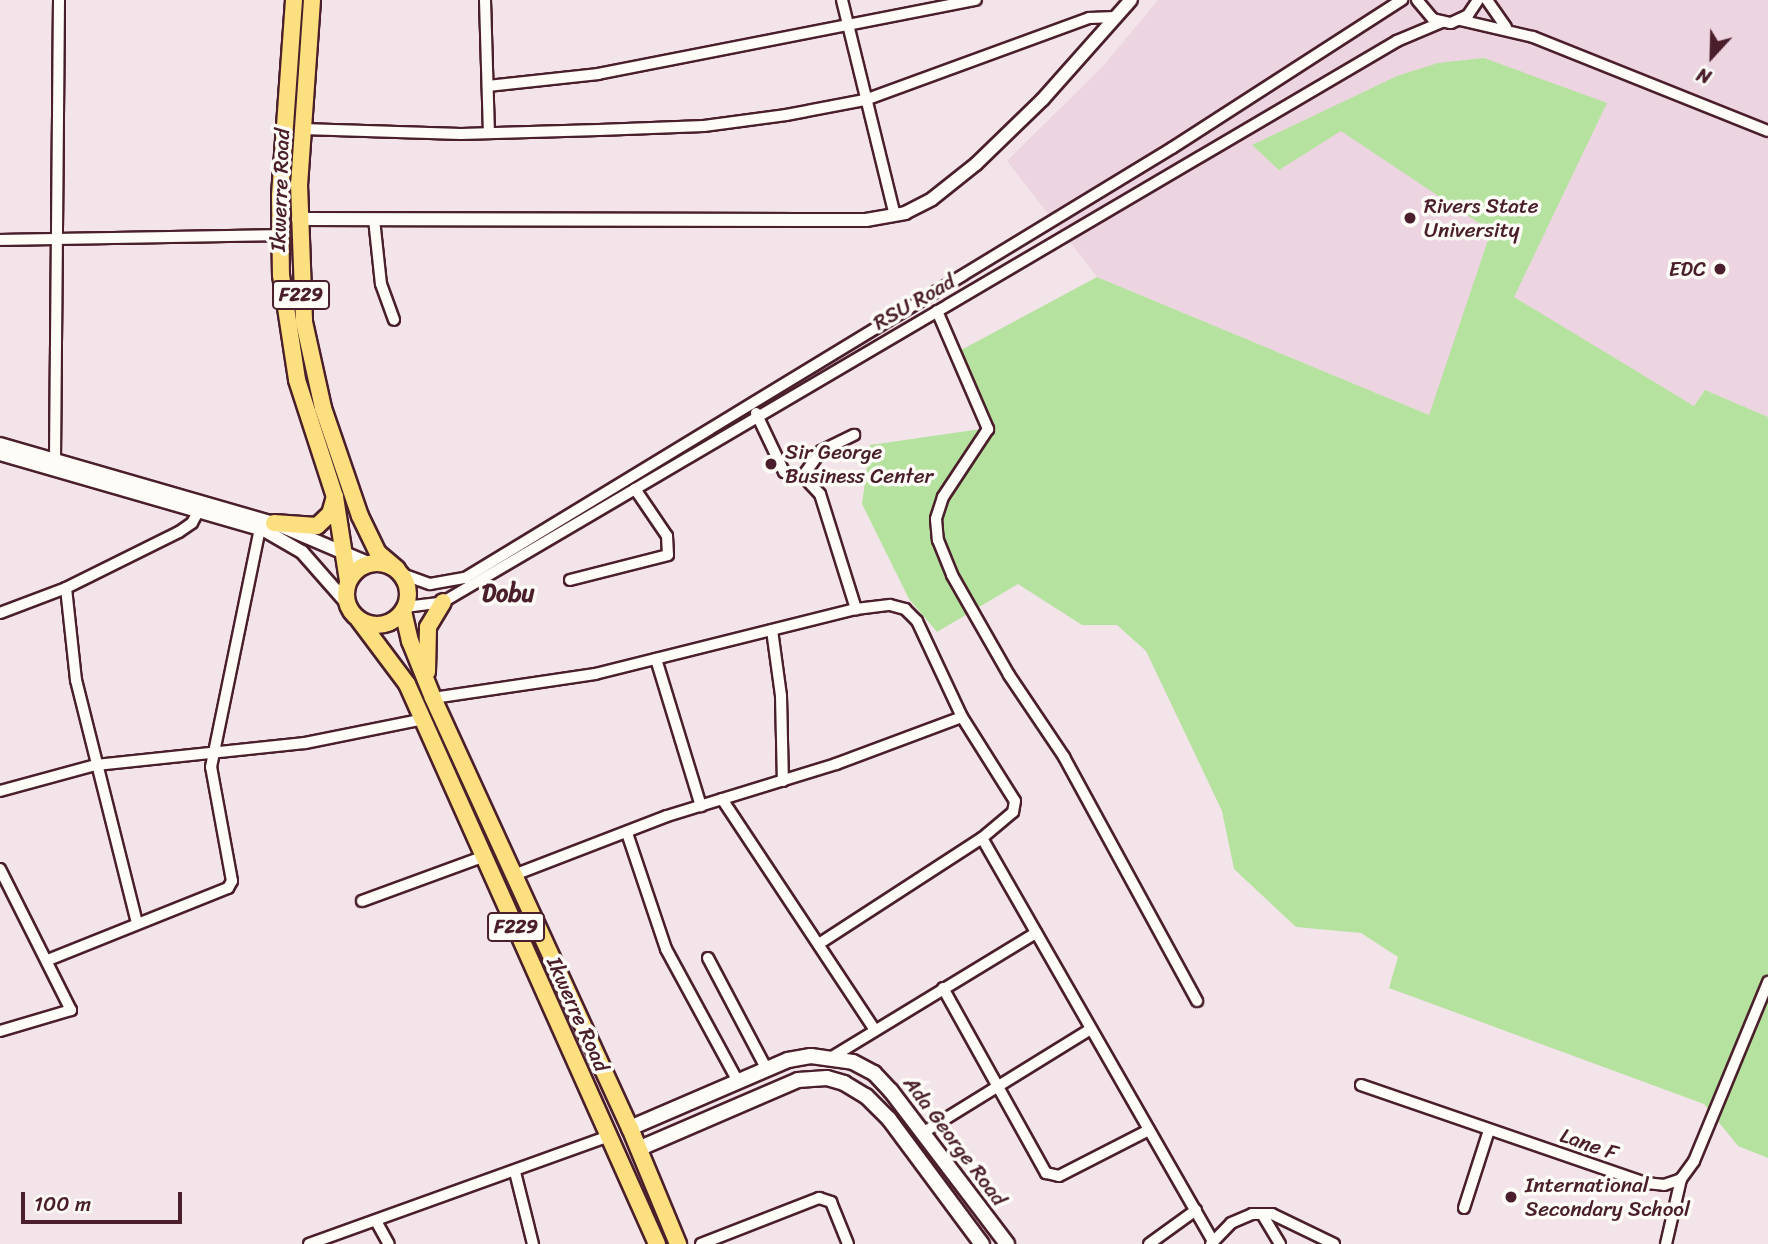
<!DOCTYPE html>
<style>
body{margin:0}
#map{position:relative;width:1768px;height:1244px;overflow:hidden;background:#f3e4ea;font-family:Sriracha,sans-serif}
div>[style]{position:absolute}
.built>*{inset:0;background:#ecd4e1}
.green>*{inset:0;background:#b6e29f}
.roads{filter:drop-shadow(2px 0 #4a1f2b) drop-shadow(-2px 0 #4a1f2b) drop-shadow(0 2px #4a1f2b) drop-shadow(0 -2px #4a1f2b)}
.minor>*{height:10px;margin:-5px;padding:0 5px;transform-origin:5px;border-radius:5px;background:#fdfcf7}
.tertiary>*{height:12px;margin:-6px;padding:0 6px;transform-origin:6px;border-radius:6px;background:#fdfcf7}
.secondary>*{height:14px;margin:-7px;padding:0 7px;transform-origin:7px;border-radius:7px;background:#fdfcf7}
.primary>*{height:16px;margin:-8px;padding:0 8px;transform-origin:8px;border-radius:8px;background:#fce080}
.primary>.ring{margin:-8px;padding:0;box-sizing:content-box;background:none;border:16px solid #fce080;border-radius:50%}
.dots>*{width:19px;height:19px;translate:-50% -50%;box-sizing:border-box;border:4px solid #fdfcf7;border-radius:50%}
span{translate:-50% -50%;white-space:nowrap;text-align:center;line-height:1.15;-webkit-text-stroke:7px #fdfcf7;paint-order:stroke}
.shield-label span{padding:2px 5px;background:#fdfcf7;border:2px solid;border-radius:5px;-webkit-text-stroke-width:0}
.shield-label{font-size:19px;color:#4a1f2b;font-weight:700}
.street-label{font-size:21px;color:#4a1f2b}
.poi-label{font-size:21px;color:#4a1f2b}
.left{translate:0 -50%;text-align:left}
.right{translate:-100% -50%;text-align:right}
.quarter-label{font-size:24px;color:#4a1f2b;font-weight:700}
.north{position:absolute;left:1677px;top:21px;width:70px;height:70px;-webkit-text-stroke:5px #fdfcf7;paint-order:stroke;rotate:202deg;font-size:19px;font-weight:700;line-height:28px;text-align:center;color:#4a1f2b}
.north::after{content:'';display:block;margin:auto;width:24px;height:32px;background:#4a1f2b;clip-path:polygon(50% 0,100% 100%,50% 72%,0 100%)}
.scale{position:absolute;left:21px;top:1192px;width:161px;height:32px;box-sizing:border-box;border:4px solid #4a1f2b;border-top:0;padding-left:9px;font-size:21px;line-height:24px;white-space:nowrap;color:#4a1f2b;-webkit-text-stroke:5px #fdfcf7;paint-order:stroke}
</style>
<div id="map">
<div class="built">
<div style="clip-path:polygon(1158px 0,1768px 0,1768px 417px,1705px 390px,1694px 406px,1478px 276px,1429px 415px,1097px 277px,1007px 161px,1104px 65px)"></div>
</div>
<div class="green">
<div style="clip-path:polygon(1484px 58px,1607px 103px,1514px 297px,1694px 406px,1705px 390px,1768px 417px,1768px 1158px,1738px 1146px,1704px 1104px,1389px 988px,1398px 957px,1361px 933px,1296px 927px,1234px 869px,1222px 811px,1146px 651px,1117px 625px,1082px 625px,1018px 584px,937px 632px,909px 599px,862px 504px,870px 445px,995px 427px,961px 350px,1097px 277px,1429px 415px,1491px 231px,1341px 131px,1279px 170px,1252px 145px,1397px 76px,1438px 63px)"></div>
</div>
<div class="roads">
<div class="minor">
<div style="left:485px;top:0;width:133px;rotate:88.3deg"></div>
<div style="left:842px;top:0;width:221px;rotate:76.2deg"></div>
<div style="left:1417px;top:0;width:25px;rotate:50deg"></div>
<div style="left:1433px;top:19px;width:18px;rotate:13deg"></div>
<div style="left:1451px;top:23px;width:19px;rotate:-25deg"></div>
<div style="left:1468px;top:15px;width:18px;rotate:-56deg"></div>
<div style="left:1487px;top:0;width:33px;rotate:55deg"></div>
<div style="left:1460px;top:20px;width:75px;rotate:13.1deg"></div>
<div style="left:1533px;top:37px;width:253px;rotate:21.8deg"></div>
<div style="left:488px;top:86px;width:111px;rotate:-6.2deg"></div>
<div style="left:598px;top:74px;width:385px;rotate:-11.1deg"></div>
<div style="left:302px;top:129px;width:159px;rotate:1.8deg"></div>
<div style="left:461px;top:134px;width:138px;rotate:-1.7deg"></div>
<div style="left:599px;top:130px;width:105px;rotate:-2.2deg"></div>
<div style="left:704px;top:126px;width:83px;rotate:-7.6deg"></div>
<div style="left:786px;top:115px;width:80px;rotate:-10.8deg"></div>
<div style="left:865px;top:100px;width:239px;rotate:-20.1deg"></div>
<div style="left:1089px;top:18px;width:27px;rotate:-2deg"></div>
<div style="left:374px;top:219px;width:65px;rotate:83.9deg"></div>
<div style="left:381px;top:284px;width:38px;rotate:70deg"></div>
<div style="left:0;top:240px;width:280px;rotate:-1deg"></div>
<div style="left:937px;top:311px;width:129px;rotate:66.6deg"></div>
<div style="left:988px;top:429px;width:82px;rotate:123.5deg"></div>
<div style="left:943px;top:497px;width:23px;rotate:108deg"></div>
<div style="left:936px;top:519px;width:21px;rotate:85deg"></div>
<div style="left:938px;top:540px;width:38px;rotate:68deg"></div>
<div style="left:952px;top:575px;width:115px;rotate:60.3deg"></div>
<div style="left:1009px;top:675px;width:99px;rotate:56.1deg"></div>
<div style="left:1064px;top:757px;width:278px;rotate:61.4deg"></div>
<div style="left:756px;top:413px;width:65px;rotate:64.6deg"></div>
<div style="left:784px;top:472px;width:19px;rotate:12deg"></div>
<div style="left:803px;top:476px;width:25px;rotate:47deg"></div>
<div style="left:820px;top:494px;width:121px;rotate:72.6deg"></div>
<div style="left:55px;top:459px;width:459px;rotate:-89.5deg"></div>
<div style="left:803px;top:476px;width:31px;rotate:-54deg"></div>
<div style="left:821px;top:451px;width:37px;rotate:-26deg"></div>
<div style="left:402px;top:574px;width:30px;rotate:20deg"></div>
<div style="left:430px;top:584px;width:36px;rotate:-10deg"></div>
<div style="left:465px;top:578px;width:827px;rotate:-31.31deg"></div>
<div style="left:1172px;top:148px;width:274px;rotate:-32.8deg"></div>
<div style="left:570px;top:580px;width:101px;rotate:-14.3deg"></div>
<div style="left:668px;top:555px;width:19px;rotate:-93deg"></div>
<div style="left:667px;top:536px;width:57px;rotate:-124.2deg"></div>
<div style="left:66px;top:588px;width:93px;rotate:83.8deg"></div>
<div style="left:76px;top:680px;width:250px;rotate:75.9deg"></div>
<div style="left:405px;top:607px;width:38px;rotate:-7deg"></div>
<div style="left:443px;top:602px;width:1107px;rotate:-30.46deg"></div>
<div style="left:1397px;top:41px;width:49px;rotate:-22.9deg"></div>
<div style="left:0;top:613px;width:71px;rotate:-20.7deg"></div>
<div style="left:66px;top:588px;width:126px;rotate:-26.4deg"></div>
<div style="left:179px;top:532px;width:16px;rotate:-35deg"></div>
<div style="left:192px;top:523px;width:21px;rotate:-62deg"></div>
<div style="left:772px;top:630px;width:67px;rotate:82.2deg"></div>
<div style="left:781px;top:696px;width:85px;rotate:88.7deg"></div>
<div style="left:656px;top:659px;width:154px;rotate:73deg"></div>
<div style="left:433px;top:698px;width:164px;rotate:-8.4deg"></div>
<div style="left:595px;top:674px;width:269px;rotate:-14deg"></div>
<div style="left:856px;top:609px;width:34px;rotate:-7deg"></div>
<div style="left:890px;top:605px;width:16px;rotate:15deg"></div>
<div style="left:905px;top:609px;width:17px;rotate:45deg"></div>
<div style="left:917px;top:621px;width:106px;rotate:64.9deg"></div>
<div style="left:962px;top:717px;width:99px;rotate:57.8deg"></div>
<div style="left:1015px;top:801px;width:11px;rotate:100deg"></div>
<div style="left:1013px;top:812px;width:40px;rotate:140deg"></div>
<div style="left:982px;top:838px;width:194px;rotate:147deg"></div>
<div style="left:0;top:791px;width:99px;rotate:-15.2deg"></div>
<div style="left:96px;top:765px;width:210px;rotate:-6deg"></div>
<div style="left:305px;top:743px;width:121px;rotate:-11.4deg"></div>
<div style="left:722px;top:799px;width:277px;rotate:56.5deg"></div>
<div style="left:627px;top:833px;width:122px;rotate:71.4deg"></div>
<div style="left:666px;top:949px;width:149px;rotate:61.5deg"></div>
<div style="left:982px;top:838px;width:465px;rotate:60.2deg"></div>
<div style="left:0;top:869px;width:158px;rotate:63.3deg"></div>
<div style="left:71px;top:1010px;width:74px;rotate:163.5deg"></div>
<div style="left:514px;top:875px;width:164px;rotate:-21.1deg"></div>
<div style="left:667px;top:816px;width:177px;rotate:-17.1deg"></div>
<div style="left:836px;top:764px;width:134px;rotate:-20.5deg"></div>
<div style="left:362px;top:901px;width:131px;rotate:-20.1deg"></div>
<div style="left:708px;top:958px;width:124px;rotate:62.2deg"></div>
<div style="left:48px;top:960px;width:194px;rotate:-21.8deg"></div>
<div style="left:228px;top:888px;width:8px;rotate:-60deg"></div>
<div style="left:232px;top:881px;width:116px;rotate:-100.4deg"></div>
<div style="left:211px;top:767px;width:244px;rotate:-78.4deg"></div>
<div style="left:943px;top:988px;width:212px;rotate:60.9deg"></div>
<div style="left:1046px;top:1173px;width:13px;rotate:13deg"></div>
<div style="left:1059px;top:1176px;width:101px;rotate:-27.1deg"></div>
<div style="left:832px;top:1057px;width:239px;rotate:-31.3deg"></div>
<div style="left:1361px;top:1085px;width:301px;rotate:19deg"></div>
<div style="left:1646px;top:1183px;width:18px;rotate:6deg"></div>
<div style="left:1664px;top:1185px;width:18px;rotate:-19deg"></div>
<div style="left:1681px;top:1179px;width:22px;rotate:-54deg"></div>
<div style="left:1694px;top:1161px;width:194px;rotate:-67.5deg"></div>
<div style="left:924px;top:1132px;width:196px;rotate:-31.7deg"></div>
<div style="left:515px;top:1172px;width:74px;rotate:76deg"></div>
<div style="left:1464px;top:1208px;width:82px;rotate:-72.2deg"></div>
<div style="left:1262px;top:1214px;width:35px;rotate:59deg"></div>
<div style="left:376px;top:1221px;width:26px;rotate:61deg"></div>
<div style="left:309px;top:1244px;width:319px;rotate:-19.8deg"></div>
<div style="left:701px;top:1244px;width:127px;rotate:-21.3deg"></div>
<div style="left:819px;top:1198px;width:13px;rotate:18deg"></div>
<div style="left:831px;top:1202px;width:45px;rotate:68deg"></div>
<div style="left:1149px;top:1244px;width:58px;rotate:-35.9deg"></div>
<div style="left:1211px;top:1244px;width:29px;rotate:-46deg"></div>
<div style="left:1231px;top:1223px;width:23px;rotate:-23deg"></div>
<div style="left:1252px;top:1214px;width:20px"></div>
<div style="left:1272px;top:1214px;width:69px;rotate:25.8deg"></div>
<div style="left:1666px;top:1244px;width:67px;rotate:-77deg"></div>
</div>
<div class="tertiary">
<div style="left:298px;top:219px;width:568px;rotate:0.1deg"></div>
<div style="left:866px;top:220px;width:40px;rotate:-10deg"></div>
<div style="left:905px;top:213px;width:30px;rotate:-27deg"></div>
<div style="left:932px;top:199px;width:56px;rotate:-38.5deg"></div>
<div style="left:976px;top:164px;width:93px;rotate:-44.1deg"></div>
<div style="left:1043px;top:99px;width:132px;rotate:-48.4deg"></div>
<div style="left:0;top:444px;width:285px;rotate:16.1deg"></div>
<div style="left:274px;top:523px;width:102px;rotate:23.1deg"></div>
<div style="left:0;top:454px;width:275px;rotate:16.1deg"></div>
<div style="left:264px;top:530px;width:44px;rotate:30.1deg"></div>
<div style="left:302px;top:552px;width:67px;rotate:48.7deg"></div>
</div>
<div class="secondary">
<div style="left:630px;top:1128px;width:172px;rotate:-23.3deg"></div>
<div style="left:788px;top:1060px;width:23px;rotate:-10deg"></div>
<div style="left:811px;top:1056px;width:42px;rotate:8.1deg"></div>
<div style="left:853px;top:1062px;width:24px;rotate:28deg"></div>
<div style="left:874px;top:1073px;width:25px;rotate:47deg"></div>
<div style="left:891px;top:1091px;width:192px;rotate:52.8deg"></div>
<div style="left:638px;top:1149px;width:174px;rotate:-23.3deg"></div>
<div style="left:798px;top:1080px;width:29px;rotate:-4deg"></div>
<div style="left:827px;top:1078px;width:18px;rotate:16deg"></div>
<div style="left:844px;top:1083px;width:26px;rotate:31deg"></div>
<div style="left:866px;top:1096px;width:33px;rotate:45deg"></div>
<div style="left:889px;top:1119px;width:156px;rotate:53.4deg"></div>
</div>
<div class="primary">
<div style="left:294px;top:0;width:196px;rotate:94.1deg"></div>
<div style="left:280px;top:196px;width:79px;rotate:89.3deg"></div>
<div style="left:281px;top:275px;width:106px;rotate:81.3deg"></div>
<div style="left:297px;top:380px;width:123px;rotate:72deg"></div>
<div style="left:335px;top:497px;width:85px;rotate:81.2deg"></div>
<div style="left:312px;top:0;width:184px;rotate:94deg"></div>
<div style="left:299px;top:184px;width:138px;rotate:87.9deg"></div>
<div style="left:304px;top:322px;width:88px;rotate:77.5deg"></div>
<div style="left:323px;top:408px;width:114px;rotate:71.1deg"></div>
<div style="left:360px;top:516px;width:41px;rotate:64.1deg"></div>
<div style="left:378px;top:553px;width:25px;rotate:40deg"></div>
<div style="left:274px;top:523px;width:43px;rotate:4deg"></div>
<div style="left:317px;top:526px;width:18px;rotate:-43deg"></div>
<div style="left:330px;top:514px;width:18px;rotate:-74deg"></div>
<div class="ring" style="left:346px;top:563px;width:46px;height:46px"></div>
<div style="left:403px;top:611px;width:31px;rotate:77deg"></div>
<div style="left:410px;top:641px;width:61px;rotate:68deg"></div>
<div style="left:433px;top:698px;width:473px;rotate:65.4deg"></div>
<div style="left:630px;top:1128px;width:126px;rotate:67.5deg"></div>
<div style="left:359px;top:620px;width:80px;rotate:53.1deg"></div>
<div style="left:407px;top:684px;width:613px;rotate:65.94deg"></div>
<div style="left:427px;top:672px;width:45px;rotate:-88.7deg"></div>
<div style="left:428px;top:627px;width:29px;rotate:-59deg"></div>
</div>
</div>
<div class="dots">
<div style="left:1410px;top:218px;background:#4a1f2b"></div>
<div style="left:1720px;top:269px;background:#4a1f2b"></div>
<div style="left:771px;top:464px;background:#4a1f2b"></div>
<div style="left:1511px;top:1197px;background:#4a1f2b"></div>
</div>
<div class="shield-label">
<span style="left:301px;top:295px">F229</span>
<span style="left:516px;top:927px">F229</span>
</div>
<div class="street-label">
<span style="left:280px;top:190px;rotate:-88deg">Ikwerre Road</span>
<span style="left:914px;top:302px;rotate:-30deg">RSU Road</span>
<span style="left:578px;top:1014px;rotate:66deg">Ikwerre Road</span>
<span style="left:955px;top:1141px;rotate:53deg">Ada George Road</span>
<span style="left:1589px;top:1144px;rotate:19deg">Lane F</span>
</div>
<div class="poi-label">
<span class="left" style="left:1424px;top:218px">Rivers State<br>University</span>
<span class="right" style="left:1706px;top:269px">EDC</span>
<span class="left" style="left:785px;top:464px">Sir George<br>Business Center</span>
<span class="left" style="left:1525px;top:1197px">International<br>Secondary School</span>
</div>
<div class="quarter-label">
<span style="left:508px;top:594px">Dobu</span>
</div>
<div class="north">N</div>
<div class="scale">100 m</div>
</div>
